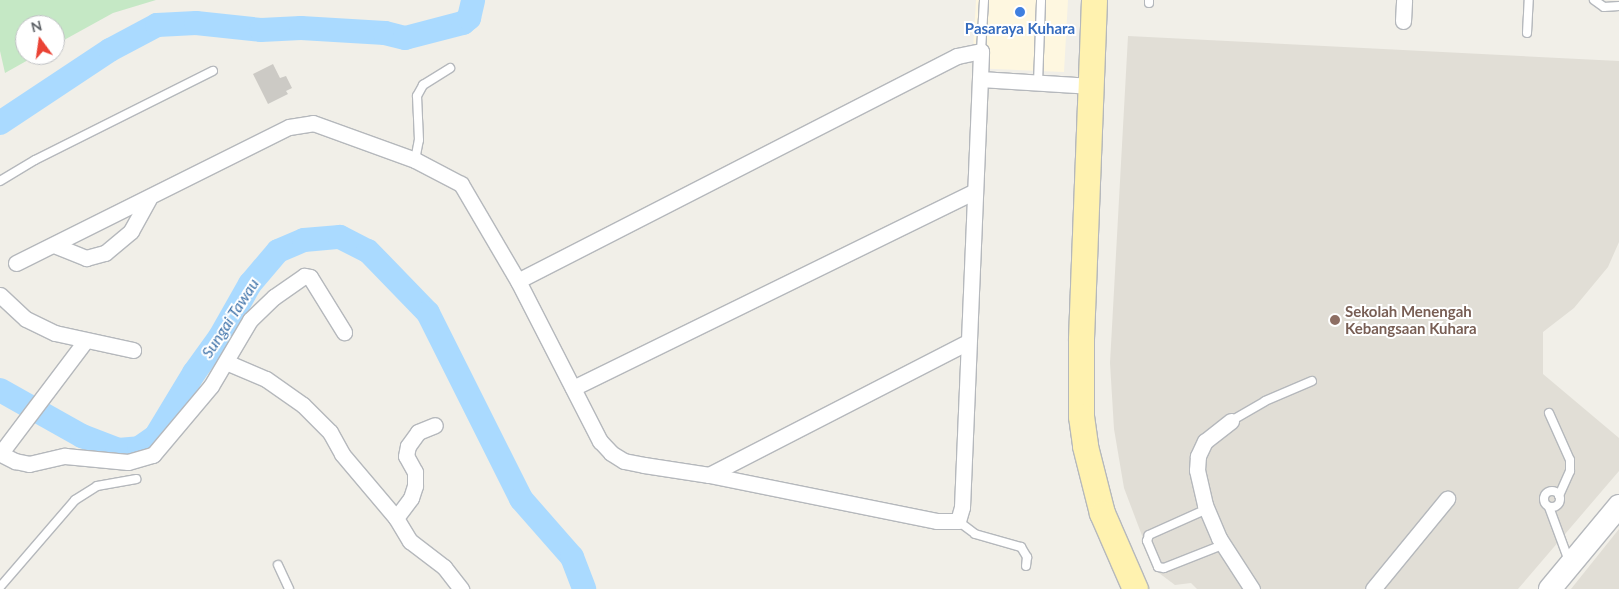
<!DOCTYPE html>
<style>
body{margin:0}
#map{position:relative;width:1619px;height:589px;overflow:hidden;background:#f1efe8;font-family:Lato,sans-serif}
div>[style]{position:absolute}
.commercial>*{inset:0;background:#fef7e0}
.education>*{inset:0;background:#e1ded6}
.green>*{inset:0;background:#c5e8c5}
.river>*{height:24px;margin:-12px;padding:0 12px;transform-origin:12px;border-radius:12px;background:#aadaff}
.building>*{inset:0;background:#cccac5}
.roads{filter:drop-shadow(1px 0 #b5b8bc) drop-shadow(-1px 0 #b5b8bc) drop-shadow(0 1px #b5b8bc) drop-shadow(0 -1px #b5b8bc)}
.lane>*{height:8px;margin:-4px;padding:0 4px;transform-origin:4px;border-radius:4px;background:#fff}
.lane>.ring{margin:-4px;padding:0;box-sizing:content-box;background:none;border:8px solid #fff;border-radius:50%}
.street>*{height:15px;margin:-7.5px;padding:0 7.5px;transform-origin:7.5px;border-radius:7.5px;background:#fff}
.secondary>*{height:22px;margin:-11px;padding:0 11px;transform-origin:11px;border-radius:11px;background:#fff}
.primary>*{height:25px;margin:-12.5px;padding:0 12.5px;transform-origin:12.5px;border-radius:12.5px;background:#fff2af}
.dots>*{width:14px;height:14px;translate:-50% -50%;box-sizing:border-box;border:2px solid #fff;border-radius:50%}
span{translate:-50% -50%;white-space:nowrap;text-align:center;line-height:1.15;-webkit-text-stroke:4px #fff;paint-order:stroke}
.shop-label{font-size:15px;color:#366cbe;font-weight:700}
.education-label{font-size:15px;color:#785e54;font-weight:700}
.left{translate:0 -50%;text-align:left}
.water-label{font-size:16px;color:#4174aa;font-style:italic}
.north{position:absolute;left:15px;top:15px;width:50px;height:50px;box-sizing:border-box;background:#fff;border:1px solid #bfc1c3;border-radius:50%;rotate:346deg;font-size:14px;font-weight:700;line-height:20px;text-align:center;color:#5f6368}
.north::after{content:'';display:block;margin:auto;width:18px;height:22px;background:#ea4335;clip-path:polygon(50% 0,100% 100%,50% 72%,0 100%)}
</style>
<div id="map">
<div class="commercial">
<div style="clip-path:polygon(976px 0,1068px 0,1064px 72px,972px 68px)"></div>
</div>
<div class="education">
<div style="clip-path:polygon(1128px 36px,1619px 61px,1619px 242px,1608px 267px,1574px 308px,1543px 332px,1543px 374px,1619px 438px,1619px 471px,1518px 589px,1197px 589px,1191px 583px,1175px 585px,1155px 570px,1124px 488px,1114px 429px,1110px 363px)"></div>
<div style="clip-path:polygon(1619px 529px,1619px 589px,1571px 589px)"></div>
</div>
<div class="green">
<div style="clip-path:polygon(0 0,156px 0,113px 13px,55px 45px,55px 25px,25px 25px,25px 55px,37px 55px,5px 73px,0 51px)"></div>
</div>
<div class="river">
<div style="left:0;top:123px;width:132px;rotate:-33.6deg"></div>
<div style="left:110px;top:50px;width:53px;rotate:-28deg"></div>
<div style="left:157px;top:25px;width:39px;rotate:-3deg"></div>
<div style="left:196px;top:23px;width:65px;rotate:6.1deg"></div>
<div style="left:261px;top:30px;width:40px;rotate:-2.9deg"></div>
<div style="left:301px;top:28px;width:84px;rotate:3.4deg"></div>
<div style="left:385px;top:33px;width:21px;rotate:14deg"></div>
<div style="left:405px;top:38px;width:60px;rotate:-14.5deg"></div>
<div style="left:463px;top:23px;width:8px;rotate:-40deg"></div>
<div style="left:469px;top:18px;width:18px;rotate:-77deg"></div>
<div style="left:0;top:390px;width:94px;rotate:29.3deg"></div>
<div style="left:82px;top:436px;width:39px;rotate:21deg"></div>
<div style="left:118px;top:450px;width:21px;rotate:-5deg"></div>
<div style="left:139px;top:448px;width:21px;rotate:-35deg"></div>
<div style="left:156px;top:436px;width:74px;rotate:-58.9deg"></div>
<div style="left:194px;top:373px;width:44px;rotate:-54.2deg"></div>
<div style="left:220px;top:337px;width:61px;rotate:-60.5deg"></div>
<div style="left:250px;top:284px;width:43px;rotate:-49.7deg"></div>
<div style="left:278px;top:251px;width:28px;rotate:-23deg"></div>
<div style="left:304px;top:240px;width:36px;rotate:-5deg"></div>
<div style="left:340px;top:237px;width:31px;rotate:27deg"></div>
<div style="left:368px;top:251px;width:86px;rotate:45.9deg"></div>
<div style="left:428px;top:313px;width:208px;rotate:63.4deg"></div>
<div style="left:521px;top:499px;width:77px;rotate:48.7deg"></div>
<div style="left:572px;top:557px;width:34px;rotate:69deg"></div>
</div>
<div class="building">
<div style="clip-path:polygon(273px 64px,280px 78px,286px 76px,292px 88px,286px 91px,288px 94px,268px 104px,253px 74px)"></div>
</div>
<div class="roads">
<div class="lane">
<div style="left:1594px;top:0;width:12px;rotate:35deg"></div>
<div style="left:1604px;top:7px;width:15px;rotate:-4deg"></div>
<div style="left:1149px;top:3px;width:3px;rotate:-90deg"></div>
<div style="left:1527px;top:33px;width:33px;rotate:-87deg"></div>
<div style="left:981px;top:51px;width:51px;rotate:-86.6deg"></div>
<div style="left:1038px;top:83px;width:83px;rotate:-87.9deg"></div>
<div style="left:415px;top:160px;width:20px;rotate:-79deg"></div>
<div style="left:419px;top:140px;width:44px;rotate:-92.6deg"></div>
<div style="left:417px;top:96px;width:13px;rotate:-61deg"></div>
<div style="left:423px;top:85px;width:32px;rotate:-32deg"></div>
<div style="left:0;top:181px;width:41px;rotate:-31deg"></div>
<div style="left:35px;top:160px;width:199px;rotate:-26.6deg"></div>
<div style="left:1549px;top:413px;width:51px;rotate:65.9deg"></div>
<div style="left:1570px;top:460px;width:11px;rotate:90deg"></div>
<div style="left:1570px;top:471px;width:27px;rotate:114deg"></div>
<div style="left:1231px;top:421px;width:39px;rotate:-30deg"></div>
<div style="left:1265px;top:401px;width:51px;rotate:-23.1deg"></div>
<div class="ring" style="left:1544px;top:491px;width:8px;height:8px"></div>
<div style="left:1549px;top:507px;width:58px;rotate:69.7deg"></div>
<div style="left:1207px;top:509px;width:64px;rotate:155.9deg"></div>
<div style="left:1149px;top:535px;width:6px;rotate:108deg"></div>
<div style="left:1147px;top:541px;width:28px;rotate:67deg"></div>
<div style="left:1158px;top:567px;width:6px;rotate:9deg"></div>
<div style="left:1164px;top:568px;width:62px;rotate:-21.6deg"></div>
<div style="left:958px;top:521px;width:21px;rotate:37deg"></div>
<div style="left:975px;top:534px;width:48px;rotate:15.8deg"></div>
<div style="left:1021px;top:547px;width:12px;rotate:59deg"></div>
<div style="left:1027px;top:557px;width:9px;rotate:96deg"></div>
<div style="left:278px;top:565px;width:26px;rotate:65deg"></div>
<div style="left:0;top:587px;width:115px;rotate:-49.2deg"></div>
<div style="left:75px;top:500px;width:26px;rotate:-32deg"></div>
<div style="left:97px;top:486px;width:40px;rotate:-10deg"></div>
</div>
<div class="street">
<div style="left:1403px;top:21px;width:21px;rotate:-87deg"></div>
<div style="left:980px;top:79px;width:112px;rotate:3.6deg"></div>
<div style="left:54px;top:245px;width:35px;rotate:22deg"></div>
<div style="left:86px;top:258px;width:20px;rotate:-15deg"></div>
<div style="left:105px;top:253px;width:34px;rotate:-40deg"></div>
<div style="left:131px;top:231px;width:37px;rotate:-61deg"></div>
<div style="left:16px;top:263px;width:305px;rotate:-26.5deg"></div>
<div style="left:289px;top:127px;width:24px;rotate:-9deg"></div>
<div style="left:313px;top:123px;width:109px;rotate:19.9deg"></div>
<div style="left:415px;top:160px;width:52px;rotate:27.6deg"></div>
<div style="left:461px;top:184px;width:113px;rotate:59.6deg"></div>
<div style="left:518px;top:281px;width:180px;rotate:62.9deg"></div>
<div style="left:600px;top:441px;width:16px;rotate:47deg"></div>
<div style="left:611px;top:453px;width:15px;rotate:32deg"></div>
<div style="left:624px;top:461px;width:20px;rotate:11deg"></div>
<div style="left:644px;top:465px;width:66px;rotate:8.7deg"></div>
<div style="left:709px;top:475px;width:233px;rotate:11.4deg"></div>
<div style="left:937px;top:521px;width:21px"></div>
<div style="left:958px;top:521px;width:15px;rotate:-74deg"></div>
<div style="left:962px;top:507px;width:456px;rotate:-87.6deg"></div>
<div style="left:981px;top:51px;width:25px;rotate:168deg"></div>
<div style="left:957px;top:56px;width:493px;rotate:152.9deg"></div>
<div style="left:0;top:295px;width:35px;rotate:43deg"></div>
<div style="left:26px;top:319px;width:32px;rotate:26deg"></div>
<div style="left:55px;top:333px;width:80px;rotate:12.3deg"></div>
<div style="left:226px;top:362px;width:43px;rotate:23deg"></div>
<div style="left:266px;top:379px;width:45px;rotate:35.1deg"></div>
<div style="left:303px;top:405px;width:38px;rotate:45deg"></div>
<div style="left:330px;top:432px;width:25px;rotate:61deg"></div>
<div style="left:342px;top:454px;width:84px;rotate:49.8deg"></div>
<div style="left:396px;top:518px;width:27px;rotate:59deg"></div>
<div style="left:410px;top:541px;width:43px;rotate:37.4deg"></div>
<div style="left:444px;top:567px;width:28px;rotate:52deg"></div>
<div style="left:573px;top:388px;width:445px;rotate:-26.1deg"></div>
<div style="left:1231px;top:421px;width:33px;rotate:142deg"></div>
<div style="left:1205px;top:441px;width:17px;rotate:115deg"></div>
<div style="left:1198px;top:456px;width:14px;rotate:94deg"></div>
<div style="left:1197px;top:470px;width:36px;rotate:77deg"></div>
<div style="left:1205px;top:505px;width:36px;rotate:67deg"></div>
<div style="left:1219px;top:538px;width:61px;rotate:57.1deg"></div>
<div style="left:0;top:454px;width:141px;rotate:-53deg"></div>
<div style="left:1px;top:454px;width:16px;rotate:27deg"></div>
<div style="left:15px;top:461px;width:14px;rotate:12deg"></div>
<div style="left:29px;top:464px;width:37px;rotate:-13deg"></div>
<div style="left:65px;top:456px;width:63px;rotate:5.4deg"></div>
<div style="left:128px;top:462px;width:26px;rotate:-16deg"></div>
<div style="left:153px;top:455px;width:90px;rotate:-50deg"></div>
<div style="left:211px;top:386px;width:77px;rotate:-59.4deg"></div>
<div style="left:250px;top:320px;width:33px;rotate:-44deg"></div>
<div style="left:274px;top:297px;width:37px;rotate:-35deg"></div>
<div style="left:304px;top:276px;width:6px;rotate:9deg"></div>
<div style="left:310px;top:277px;width:65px;rotate:58.3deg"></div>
<div style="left:709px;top:475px;width:291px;rotate:-27.2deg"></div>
<div style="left:396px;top:518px;width:25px;rotate:-53deg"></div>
<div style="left:411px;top:498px;width:13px;rotate:-72deg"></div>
<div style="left:415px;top:486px;width:14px;rotate:-90deg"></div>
<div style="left:415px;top:472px;width:18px;rotate:-119deg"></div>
<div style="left:406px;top:456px;width:10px;rotate:-79deg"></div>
<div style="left:408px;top:446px;width:17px;rotate:-54deg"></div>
<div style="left:418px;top:432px;width:18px;rotate:-22deg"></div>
<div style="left:1373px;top:589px;width:117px;rotate:-50.6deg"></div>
</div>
<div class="secondary">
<div style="left:1550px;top:589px;width:108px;rotate:-50.3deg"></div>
</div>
<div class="primary">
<div style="left:1094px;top:0;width:340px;rotate:92.2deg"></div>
<div style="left:1081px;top:340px;width:76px;rotate:90deg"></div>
<div style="left:1081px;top:416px;width:30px;rotate:82deg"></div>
<div style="left:1085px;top:446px;width:69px;rotate:75.8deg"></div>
<div style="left:1102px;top:513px;width:83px;rotate:66.5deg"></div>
</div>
</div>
<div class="dots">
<div style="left:1020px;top:12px;background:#3f7fe0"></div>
<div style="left:1335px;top:320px;background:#8d6e63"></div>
</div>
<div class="shop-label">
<span style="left:1020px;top:29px">Pasaraya Kuhara</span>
</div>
<div class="education-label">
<span class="left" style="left:1345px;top:320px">Sekolah Menengah<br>Kebangsaan Kuhara</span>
</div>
<div class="water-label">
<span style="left:230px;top:318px;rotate:-57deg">Sungai Tawau</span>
</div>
<div class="north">N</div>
</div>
